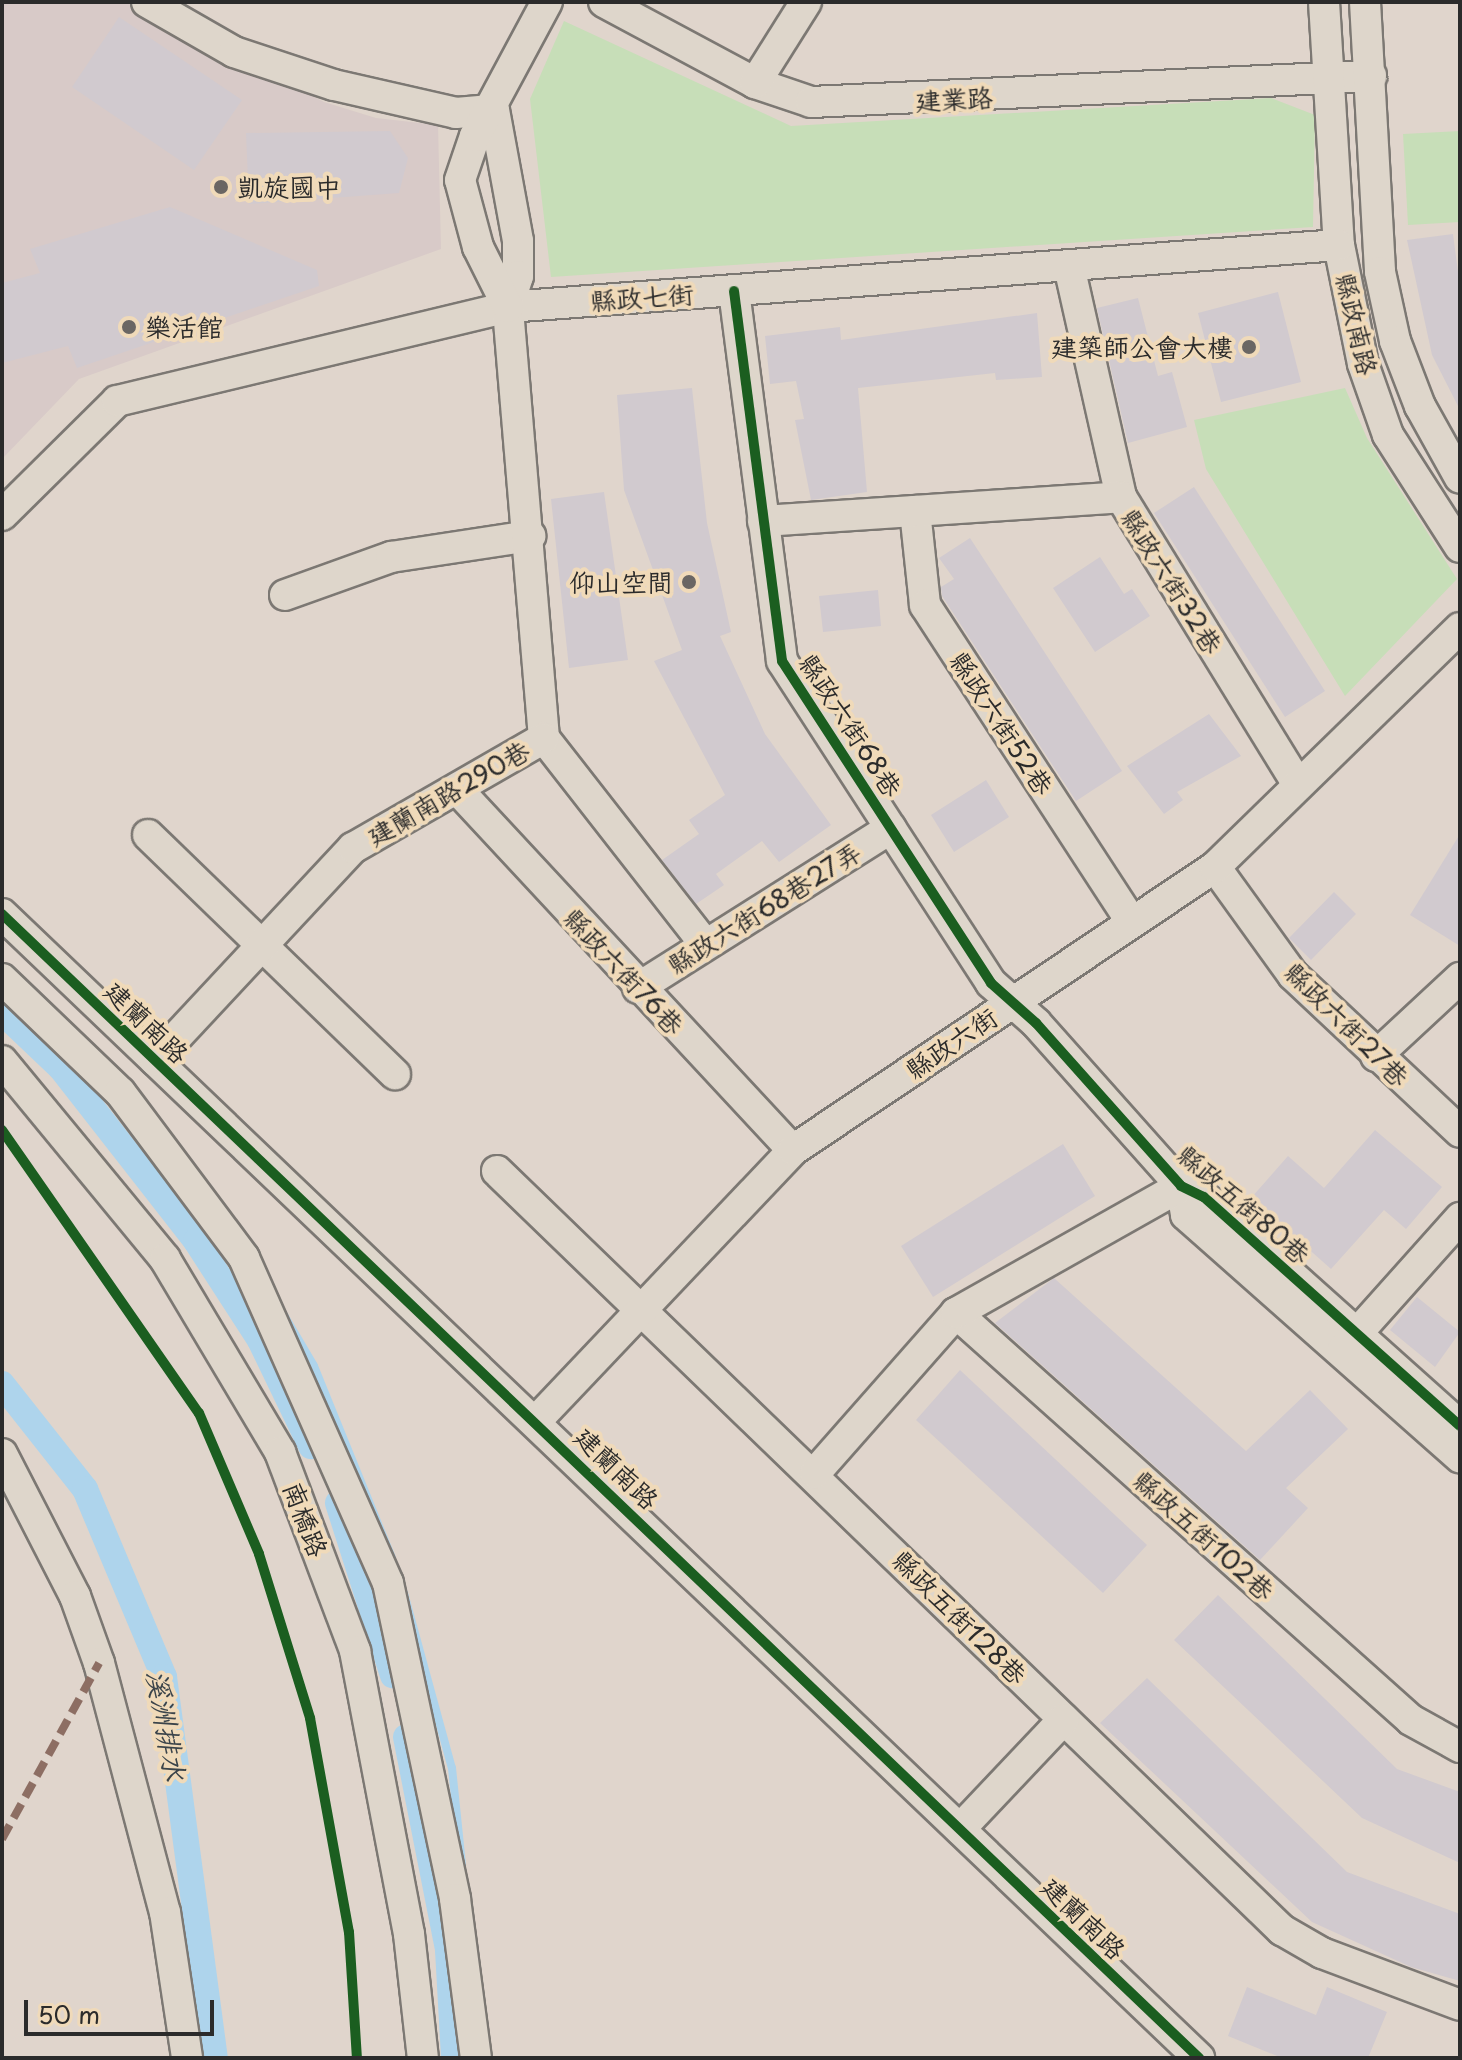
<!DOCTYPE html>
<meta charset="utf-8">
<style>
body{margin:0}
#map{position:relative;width:1462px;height:2060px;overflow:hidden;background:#e0d5cc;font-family:"Playpen Sans","LXGW WenKai TC",sans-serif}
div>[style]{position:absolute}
.built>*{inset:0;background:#d8cac8}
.green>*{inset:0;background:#c7deb8}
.stream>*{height:8px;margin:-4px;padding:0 4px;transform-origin:4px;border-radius:4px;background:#aed4ec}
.canal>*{height:26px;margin:-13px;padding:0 13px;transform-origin:13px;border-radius:13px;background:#aed4ec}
.building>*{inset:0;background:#d1cacf}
.roads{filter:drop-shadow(2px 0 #7c7873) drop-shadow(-2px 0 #7c7873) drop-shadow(0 2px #7c7873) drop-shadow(0 -2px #7c7873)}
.minor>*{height:30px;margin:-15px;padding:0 15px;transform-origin:15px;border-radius:15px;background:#ded6cb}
.quiet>*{height:8px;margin-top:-4px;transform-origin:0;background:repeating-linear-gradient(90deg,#8d6e63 0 16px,transparent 0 24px)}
.cycleway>*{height:10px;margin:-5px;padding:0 5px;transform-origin:5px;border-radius:5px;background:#1b5e20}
.dots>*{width:22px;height:22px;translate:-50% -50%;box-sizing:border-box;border:4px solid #f0dab9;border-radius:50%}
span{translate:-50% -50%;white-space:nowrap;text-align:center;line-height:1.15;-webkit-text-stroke:8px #f0dab9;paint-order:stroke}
.street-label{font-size:26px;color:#2b2b2b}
.poi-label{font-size:26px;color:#2b2b2b}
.left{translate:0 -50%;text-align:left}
.right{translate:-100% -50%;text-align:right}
.water-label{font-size:28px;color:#3b444a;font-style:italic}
.frame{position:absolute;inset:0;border:4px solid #2b2b2b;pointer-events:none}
.scale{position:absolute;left:24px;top:2000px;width:190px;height:36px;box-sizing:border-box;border:4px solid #2b2b2b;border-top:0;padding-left:10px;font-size:24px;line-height:28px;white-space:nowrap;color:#2b2b2b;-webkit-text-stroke:6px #f0dab9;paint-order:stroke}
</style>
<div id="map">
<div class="built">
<div style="clip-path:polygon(2px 2px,128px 2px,324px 102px,376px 118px,438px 125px,441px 249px,79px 379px,2px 459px)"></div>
</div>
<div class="green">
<div style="clip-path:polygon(564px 21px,791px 126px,1271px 98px,1315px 115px,1313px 227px,551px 277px,530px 99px)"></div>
<div style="clip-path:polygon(1460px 131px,1460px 222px,1408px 225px,1403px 134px)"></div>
<div style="clip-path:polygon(1345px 388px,1367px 438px,1457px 579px,1345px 696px,1206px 469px,1194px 420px)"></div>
</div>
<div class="stream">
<div style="left:284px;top:1315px;width:59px;rotate:59.5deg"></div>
<div style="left:314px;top:1366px;width:207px;rotate:67.9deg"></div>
<div style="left:404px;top:1593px;width:181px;rotate:74.7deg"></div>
<div style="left:452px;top:1768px;width:98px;rotate:84.1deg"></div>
</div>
<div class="canal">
<div style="left:2px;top:1012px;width:81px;rotate:43.5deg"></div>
<div style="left:61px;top:1068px;width:219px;rotate:52deg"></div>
<div style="left:196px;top:1241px;width:118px;rotate:57.1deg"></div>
<div style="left:260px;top:1340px;width:118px;rotate:64.3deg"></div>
<div style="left:2px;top:1384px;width:134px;rotate:51.7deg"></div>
<div style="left:85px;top:1489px;width:204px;rotate:67.2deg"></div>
<div style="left:164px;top:1677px;width:384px;rotate:82.4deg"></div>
<div style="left:338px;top:1503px;width:181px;rotate:72.3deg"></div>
<div style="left:406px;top:1737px;width:217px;rotate:78.8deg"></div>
<div style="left:448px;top:1950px;width:108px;rotate:86.8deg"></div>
</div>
<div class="building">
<div style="clip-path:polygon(119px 17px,242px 100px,194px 170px,72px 87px)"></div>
<div style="clip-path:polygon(390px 131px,408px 158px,399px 193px,249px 204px,246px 133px)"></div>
<div style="clip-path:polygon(170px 207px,317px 270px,319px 286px,77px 368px,68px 346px,2px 363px,2px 283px,40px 273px,30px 249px)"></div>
<div style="clip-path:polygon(1453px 234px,1460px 287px,1460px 410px,1432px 355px,1407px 240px)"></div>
<div style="clip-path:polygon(1278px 292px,1301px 382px,1221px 402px,1198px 313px)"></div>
<div style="clip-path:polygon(1138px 298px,1158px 376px,1172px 372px,1187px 427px,1128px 443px,1097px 308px)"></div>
<div style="clip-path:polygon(1037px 313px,1042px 377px,996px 380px,995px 373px,858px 388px,867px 492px,811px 500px,795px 420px,804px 419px,796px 381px,770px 384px,765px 336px,840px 327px,841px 340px)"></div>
<div style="clip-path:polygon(692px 388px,707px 523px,731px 632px,720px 636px,765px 734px,831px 825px,779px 862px,762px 841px,716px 874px,724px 885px,696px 904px,662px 860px,699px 834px,689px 820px,725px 795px,654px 661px,682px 650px,624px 490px,617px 395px)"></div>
<div style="clip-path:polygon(1194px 487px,1325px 691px,1285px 717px,1154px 513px)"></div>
<div style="clip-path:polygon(604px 492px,628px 660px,569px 668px,551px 499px)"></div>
<div style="clip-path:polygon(970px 538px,1122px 771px,1076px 801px,942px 596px,941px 587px,954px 579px,939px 558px)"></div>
<div style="clip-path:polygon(1100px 557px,1124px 594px,1132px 589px,1150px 616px,1095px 652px,1053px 588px)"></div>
<div style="clip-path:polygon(878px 590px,881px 626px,823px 632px,819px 596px)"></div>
<div style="clip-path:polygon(1209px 714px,1241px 756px,1177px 792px,1183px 800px,1164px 814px,1127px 766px)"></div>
<div style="clip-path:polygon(986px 780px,1009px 817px,954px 852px,931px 815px)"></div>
<div style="clip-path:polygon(1460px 834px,1460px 946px,1410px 915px)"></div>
<div style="clip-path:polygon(1334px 892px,1356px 914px,1311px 960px,1289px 938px)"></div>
<div style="clip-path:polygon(1375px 1130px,1442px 1187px,1406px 1229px,1384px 1210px,1331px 1269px,1251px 1198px,1288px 1156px,1324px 1188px)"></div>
<div style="clip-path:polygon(1063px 1144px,1095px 1196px,933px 1297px,901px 1246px)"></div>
<div style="clip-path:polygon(1054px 1278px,1246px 1451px,1310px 1390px,1348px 1429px,1286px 1488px,1308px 1508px,1260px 1560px,995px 1323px)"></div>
<div style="clip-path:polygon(1417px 1297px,1460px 1332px,1435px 1367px,1390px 1330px)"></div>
<div style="clip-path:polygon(960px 1370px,1147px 1545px,1103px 1593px,916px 1420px)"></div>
<div style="clip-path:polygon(1218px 1595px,1397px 1769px,1460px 1792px,1460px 1863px,1362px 1818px,1174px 1640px)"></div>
<div style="clip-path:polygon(1147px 1678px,1347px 1872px,1460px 1914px,1460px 1981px,1411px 1967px,1312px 1922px,1100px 1723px)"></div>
<div style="clip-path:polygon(1247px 1987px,1316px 2015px,1327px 1987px,1387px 2012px,1368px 2058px,1282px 2058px,1228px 2036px)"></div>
</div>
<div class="roads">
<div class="minor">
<div style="left:147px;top:2px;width:100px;rotate:29.9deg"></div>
<div style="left:234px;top:52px;width:105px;rotate:18.3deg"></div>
<div style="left:334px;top:85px;width:125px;rotate:12.9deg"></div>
<div style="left:456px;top:113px;width:38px;rotate:-5deg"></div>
<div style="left:604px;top:2px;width:171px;rotate:28.2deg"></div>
<div style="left:755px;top:83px;width:59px;rotate:18.7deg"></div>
<div style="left:811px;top:102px;width:561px;rotate:-2.66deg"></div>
<div style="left:1324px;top:2px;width:243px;rotate:86.5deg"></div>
<div style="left:1339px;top:245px;width:121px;rotate:78.6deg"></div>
<div style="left:1363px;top:364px;width:75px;rotate:70.6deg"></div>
<div style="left:1388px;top:435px;width:133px;rotate:57.3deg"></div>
<div style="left:1365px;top:2px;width:270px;rotate:86.8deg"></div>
<div style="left:1380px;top:272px;width:71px;rotate:77.7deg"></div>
<div style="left:1395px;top:341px;width:70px;rotate:69deg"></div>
<div style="left:1420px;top:406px;width:82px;rotate:60.9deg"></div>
<div style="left:755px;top:83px;width:96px;rotate:-57.8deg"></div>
<div style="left:494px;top:110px;width:133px;rotate:79.6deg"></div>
<div style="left:518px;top:241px;width:35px;rotate:90deg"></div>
<div style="left:518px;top:276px;width:33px;rotate:108deg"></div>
<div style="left:1069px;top:266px;width:237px;rotate:77.3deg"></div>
<div style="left:1121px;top:497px;width:338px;rotate:58.4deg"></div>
<div style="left:734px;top:291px;width:373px;rotate:82.6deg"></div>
<div style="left:782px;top:661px;width:384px;rotate:57deg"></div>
<div style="left:991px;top:983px;width:60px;rotate:41.6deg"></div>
<div style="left:1036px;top:1023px;width:218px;rotate:48.3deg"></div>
<div style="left:1181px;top:1186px;width:25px;rotate:26deg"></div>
<div style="left:1204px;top:1197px;width:343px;rotate:41.8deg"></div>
<div style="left:915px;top:511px;width:95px;rotate:83.9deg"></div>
<div style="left:925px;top:605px;width:376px;rotate:56.9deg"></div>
<div style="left:2px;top:515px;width:162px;rotate:-44.7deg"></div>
<div style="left:117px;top:401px;width:402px;rotate:-13.5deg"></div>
<div style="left:508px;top:307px;width:833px;rotate:-4.27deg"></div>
<div style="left:763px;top:521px;width:359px;rotate:-3.8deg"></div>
<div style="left:285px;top:595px;width:113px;rotate:-19.7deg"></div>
<div style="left:391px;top:557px;width:141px;rotate:-8.6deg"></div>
<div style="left:544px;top:738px;width:433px;rotate:-94.8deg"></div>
<div style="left:508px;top:307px;width:67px;rotate:-116.6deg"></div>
<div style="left:478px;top:247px;width:69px;rotate:-105deg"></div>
<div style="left:460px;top:180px;width:46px;rotate:-71.2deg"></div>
<div style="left:475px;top:136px;width:152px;rotate:-61.8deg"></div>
<div style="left:544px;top:738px;width:261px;rotate:52deg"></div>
<div style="left:457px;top:789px;width:493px;rotate:47.1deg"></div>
<div style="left:148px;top:835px;width:344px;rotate:44.1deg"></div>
<div style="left:1215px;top:867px;width:133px;rotate:54.2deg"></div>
<div style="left:1293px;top:975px;width:229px;rotate:43.2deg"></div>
<div style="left:2px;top:914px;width:1656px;rotate:43.7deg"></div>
<div style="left:2px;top:979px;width:163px;rotate:43.8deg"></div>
<div style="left:120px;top:1092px;width:207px;rotate:53.2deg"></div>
<div style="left:244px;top:1258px;width:355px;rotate:66.1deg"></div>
<div style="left:388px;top:1583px;width:323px;rotate:78deg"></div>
<div style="left:455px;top:1899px;width:160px;rotate:82.5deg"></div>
<div style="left:638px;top:988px;width:299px;rotate:-32.3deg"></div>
<div style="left:1376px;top:1056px;width:115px;rotate:-42.9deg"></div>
<div style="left:155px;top:1060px;width:290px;rotate:-47deg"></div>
<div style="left:353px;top:848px;width:220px;rotate:-29.9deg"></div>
<div style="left:2px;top:1061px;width:256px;rotate:50.5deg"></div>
<div style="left:165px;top:1259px;width:225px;rotate:59.2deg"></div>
<div style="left:280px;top:1452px;width:213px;rotate:69.3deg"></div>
<div style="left:355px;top:1651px;width:288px;rotate:79.2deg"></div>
<div style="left:409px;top:1934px;width:125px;rotate:83.6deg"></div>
<div style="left:497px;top:1171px;width:1092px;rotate:44.04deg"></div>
<div style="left:1282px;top:1930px;width:46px;rotate:29.9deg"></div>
<div style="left:1322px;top:1953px;width:147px;rotate:20.6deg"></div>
<div style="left:1181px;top:1186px;width:29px;rotate:80deg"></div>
<div style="left:1186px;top:1215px;width:366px;rotate:41.5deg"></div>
<div style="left:956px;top:1313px;width:610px;rotate:41.81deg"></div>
<div style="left:1411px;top:1720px;width:56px;rotate:28.9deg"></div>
<div style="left:1343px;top:1349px;width:176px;rotate:-48.2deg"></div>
<div style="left:536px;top:1421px;width:373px;rotate:-46.5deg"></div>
<div style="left:793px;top:1150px;width:508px;rotate:-33.85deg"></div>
<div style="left:1215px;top:867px;width:342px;rotate:-44.3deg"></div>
<div style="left:2px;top:1454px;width:160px;rotate:62.8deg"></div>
<div style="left:75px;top:1596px;width:71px;rotate:70.3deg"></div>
<div style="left:99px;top:1663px;width:258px;rotate:75.2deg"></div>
<div style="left:165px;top:1912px;width:148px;rotate:81.4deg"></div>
<div style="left:815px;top:1473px;width:213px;rotate:-48.6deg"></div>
<div style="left:956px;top:1313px;width:258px;rotate:-29.4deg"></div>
<div style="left:960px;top:1829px;width:151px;rotate:-46.6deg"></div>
</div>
</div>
<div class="quiet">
<div style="left:2px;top:1839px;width:201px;rotate:-61.1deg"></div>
</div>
<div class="cycleway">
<div style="left:734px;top:291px;width:373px;rotate:82.6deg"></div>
<div style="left:782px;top:661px;width:384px;rotate:57deg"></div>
<div style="left:991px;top:983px;width:60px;rotate:41.6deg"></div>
<div style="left:1036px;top:1023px;width:218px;rotate:48.3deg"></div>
<div style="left:1181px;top:1186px;width:25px;rotate:26deg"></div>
<div style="left:1204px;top:1197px;width:343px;rotate:41.8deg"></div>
<div style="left:2px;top:914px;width:1656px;rotate:43.7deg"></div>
<div style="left:2px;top:1130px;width:345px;rotate:55.2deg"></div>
<div style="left:199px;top:1413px;width:153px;rotate:66.9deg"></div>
<div style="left:259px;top:1554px;width:172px;rotate:72.7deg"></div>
<div style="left:310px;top:1718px;width:218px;rotate:79.7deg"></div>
<div style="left:349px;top:1932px;width:126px;rotate:86.4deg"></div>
</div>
<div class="dots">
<div style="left:221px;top:187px;background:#6a6663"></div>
<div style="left:129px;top:327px;background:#6a6663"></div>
<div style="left:1249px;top:347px;background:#6a6663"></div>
<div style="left:689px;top:582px;background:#6a6663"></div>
</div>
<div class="street-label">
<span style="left:954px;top:99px;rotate:-3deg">建業路</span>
<span style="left:642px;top:297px;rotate:-4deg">縣政七街</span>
<span style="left:1357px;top:324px;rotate:77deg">縣政南路</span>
<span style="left:1172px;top:581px;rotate:58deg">縣政六街32巷</span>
<span style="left:1002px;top:723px;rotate:57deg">縣政六街52巷</span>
<span style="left:851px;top:725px;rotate:57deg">縣政六街68巷</span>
<span style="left:448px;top:793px;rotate:-30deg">建蘭南路290巷</span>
<span style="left:764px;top:908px;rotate:-32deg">縣政六街68巷27弄</span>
<span style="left:624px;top:971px;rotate:47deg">縣政六街76巷</span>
<span style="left:147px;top:1022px;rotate:44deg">建蘭南路</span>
<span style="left:1347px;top:1024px;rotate:45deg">縣政六街27巷</span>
<span style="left:951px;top:1043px;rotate:-34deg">縣政六街</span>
<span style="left:1244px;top:1204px;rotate:41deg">縣政五街80巷</span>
<span style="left:617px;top:1468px;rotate:44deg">建蘭南路</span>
<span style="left:306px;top:1519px;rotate:69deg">南橋路</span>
<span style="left:1204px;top:1535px;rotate:42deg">縣政五街102巷</span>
<span style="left:960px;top:1617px;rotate:45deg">縣政五街128巷</span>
<span style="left:1084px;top:1918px;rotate:44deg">建蘭南路</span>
</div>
<div class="poi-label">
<span class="left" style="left:237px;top:187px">凱旋國中</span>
<span class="left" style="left:145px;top:327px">樂活館</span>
<span class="right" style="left:1233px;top:347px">建築師公會大樓</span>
<span class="right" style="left:673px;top:582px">仰山空間</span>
</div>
<div class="water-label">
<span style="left:167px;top:1725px;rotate:80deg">溪洲排水</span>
</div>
<div class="frame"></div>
<div class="scale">50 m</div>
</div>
